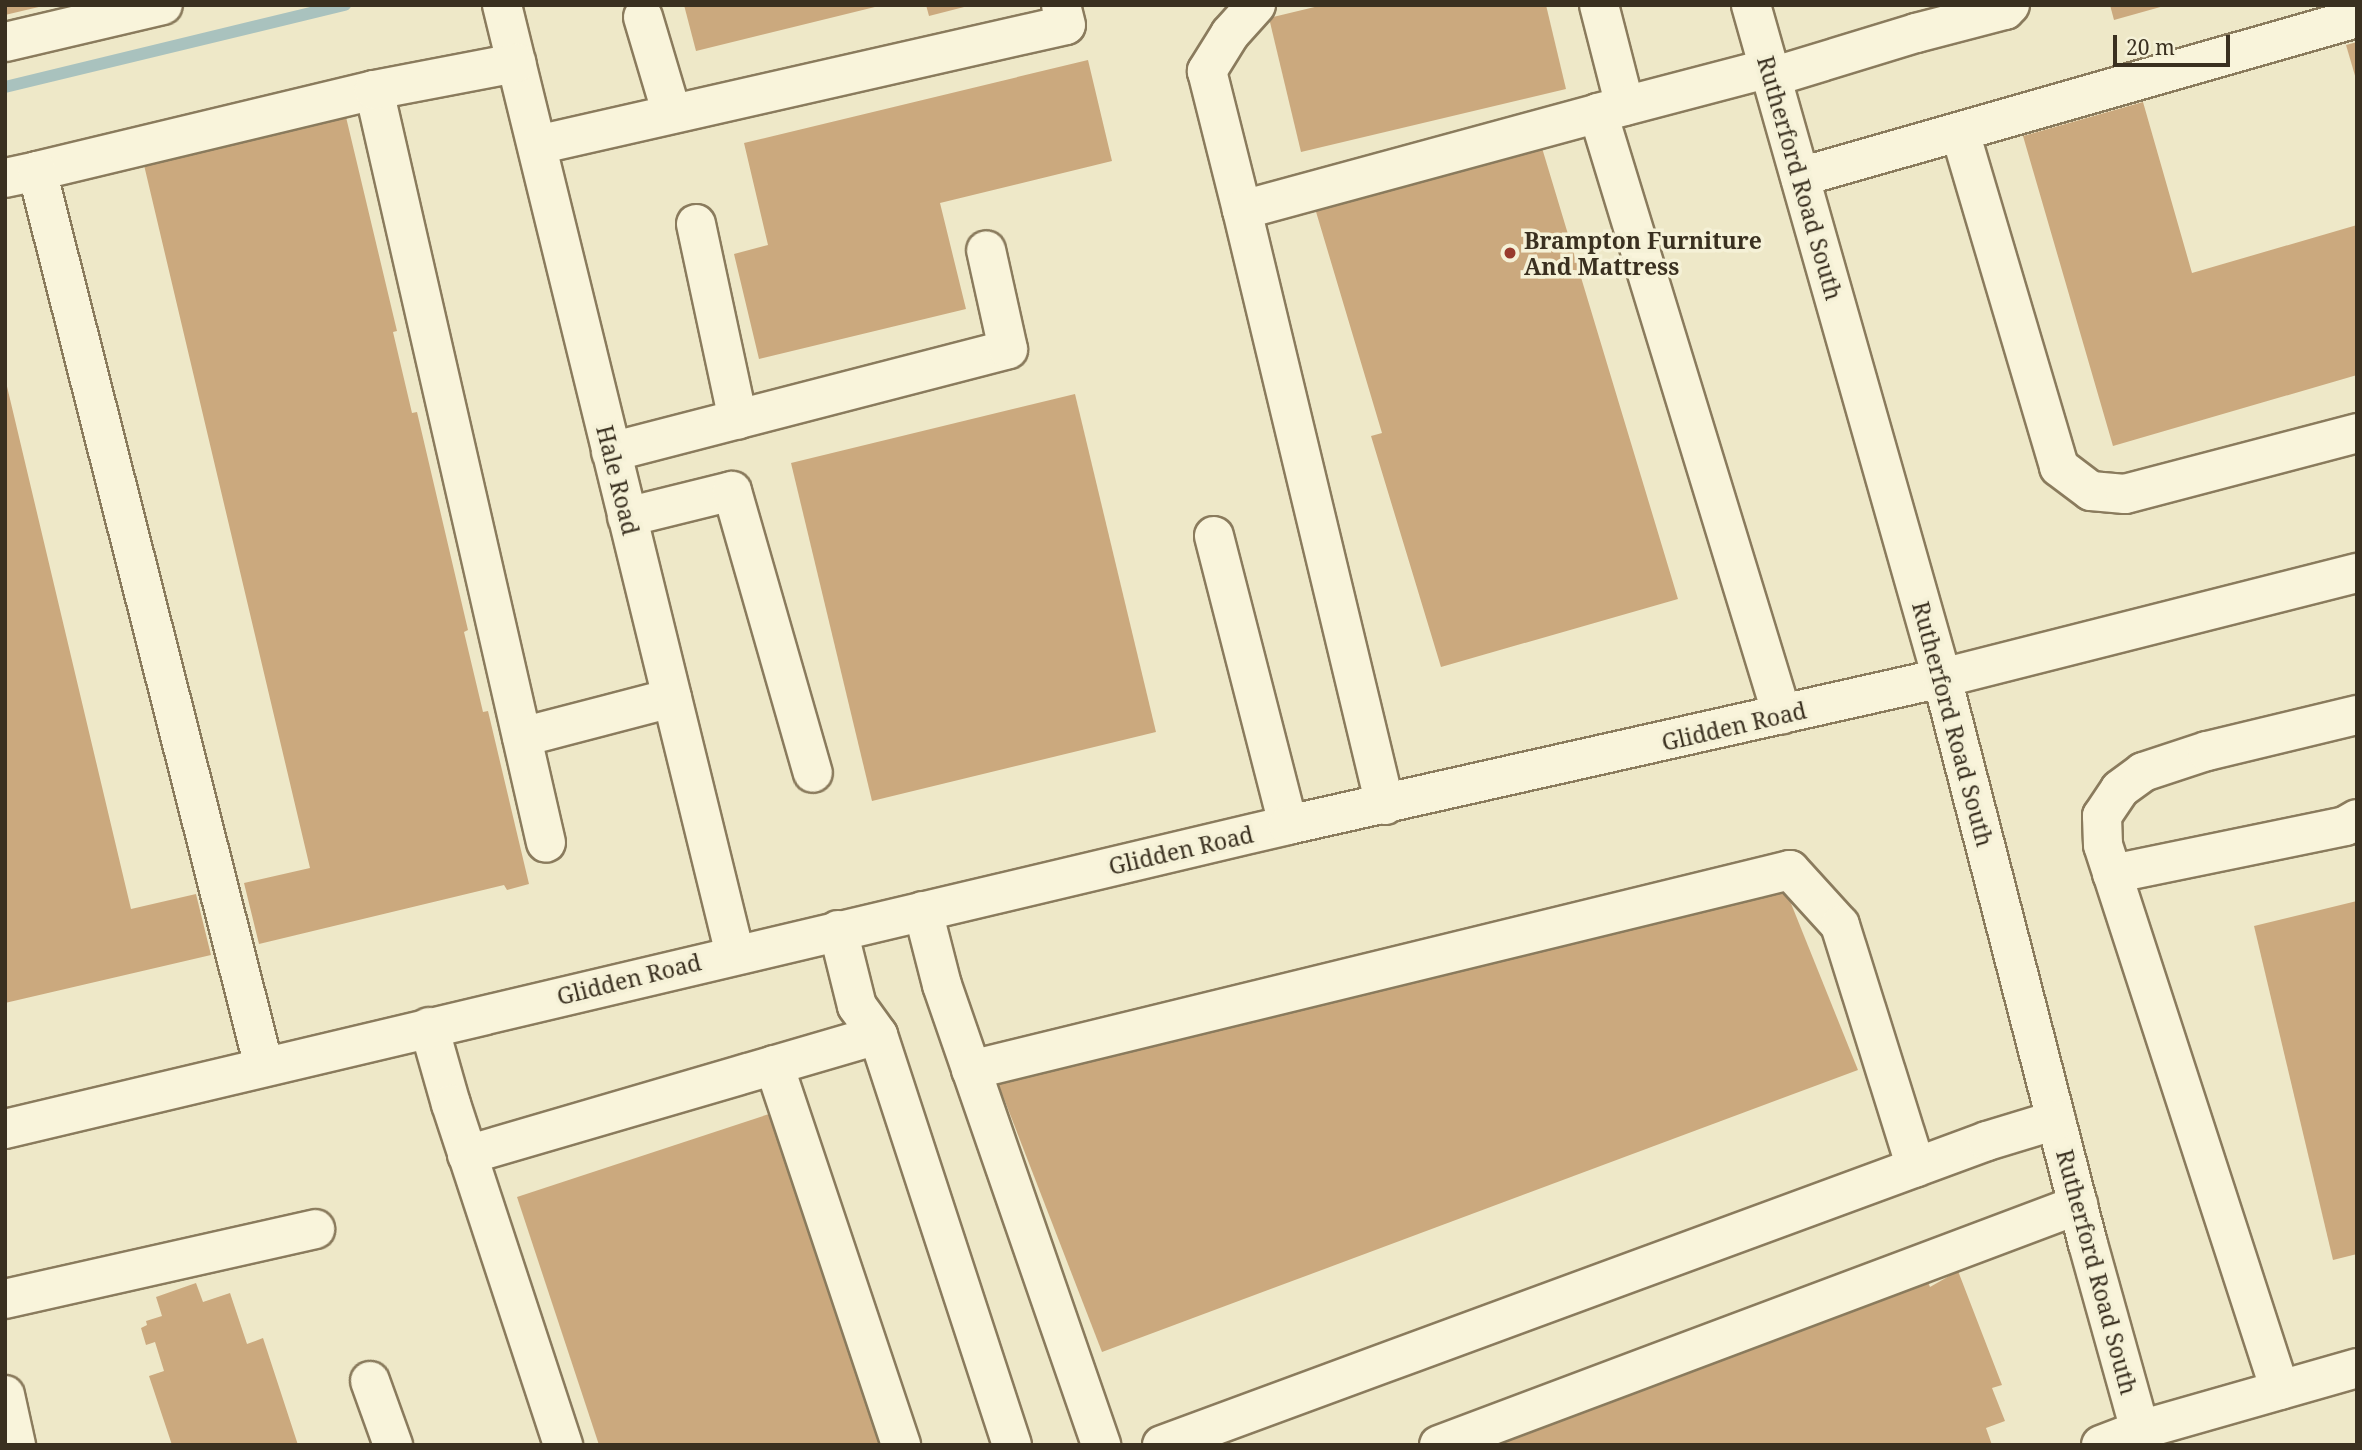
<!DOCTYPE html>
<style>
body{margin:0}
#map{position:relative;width:2362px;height:1450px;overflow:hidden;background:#eee8c8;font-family:"Noto Serif",serif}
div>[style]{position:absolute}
.stream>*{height:12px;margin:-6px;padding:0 6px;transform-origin:6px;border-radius:6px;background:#a9c2be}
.building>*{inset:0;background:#cba97e}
.roads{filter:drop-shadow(2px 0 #8a7b5d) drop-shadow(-2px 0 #8a7b5d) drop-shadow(0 2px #8a7b5d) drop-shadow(0 -2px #8a7b5d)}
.minor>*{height:38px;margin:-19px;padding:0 19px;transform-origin:19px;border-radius:19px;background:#f9f4db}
.dots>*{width:19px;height:19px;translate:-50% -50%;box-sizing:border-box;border:4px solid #f5f1d7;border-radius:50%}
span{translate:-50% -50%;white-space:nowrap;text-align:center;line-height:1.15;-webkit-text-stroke:7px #f5f1d7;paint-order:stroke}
.street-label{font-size:23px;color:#3a3020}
.poi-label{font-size:23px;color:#3a3020;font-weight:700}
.left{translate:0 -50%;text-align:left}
.frame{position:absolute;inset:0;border:7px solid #3a3020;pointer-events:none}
.scale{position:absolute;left:2113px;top:35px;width:117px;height:32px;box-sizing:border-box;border:4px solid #3a3020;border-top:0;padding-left:9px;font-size:21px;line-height:24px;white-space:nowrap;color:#3a3020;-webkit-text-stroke:5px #f5f1d7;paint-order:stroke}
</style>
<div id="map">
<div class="stream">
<div style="left:5px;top:87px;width:350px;rotate:-13.6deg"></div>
</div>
<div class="building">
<div style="clip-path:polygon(5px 5px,43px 5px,43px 6px,5px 15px)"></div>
<div style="clip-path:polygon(684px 5px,879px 5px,879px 6px,696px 51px)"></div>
<div style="clip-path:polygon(926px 5px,968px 5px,968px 6px,929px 16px)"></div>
<div style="clip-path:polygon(1323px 5px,1546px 5px,1566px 89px,1301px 152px,1269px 18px)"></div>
<div style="clip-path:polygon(2110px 5px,2164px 5px,2164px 6px,2114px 20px)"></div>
<div style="clip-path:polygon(2357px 42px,2357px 79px,2356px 79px,2346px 45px)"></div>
<div style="clip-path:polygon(1088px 60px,1112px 161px,940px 203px,966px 309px,759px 359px,734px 254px,768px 245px,744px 143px)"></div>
<div style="clip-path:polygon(2143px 102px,2192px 273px,2357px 225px,2357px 375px,2113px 446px,2023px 136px)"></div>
<div style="clip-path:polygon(346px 117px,397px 331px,393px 332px,412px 413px,417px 412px,468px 630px,464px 632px,483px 712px,488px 711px,529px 884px,507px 890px,504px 885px,259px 944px,244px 883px,310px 868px,144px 165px)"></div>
<div style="clip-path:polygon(1539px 138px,1678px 599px,1441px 667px,1371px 436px,1382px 433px,1314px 205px)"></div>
<div style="clip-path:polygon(5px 378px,131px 909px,196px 894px,211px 955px,5px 1003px)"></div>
<div style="clip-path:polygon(1075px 394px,1156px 732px,872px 801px,791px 463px)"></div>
<div style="clip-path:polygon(1786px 891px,1858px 1070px,1102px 1352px,996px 1078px)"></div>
<div style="clip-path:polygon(2357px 901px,2357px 1254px,2333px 1260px,2254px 926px)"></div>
<div style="clip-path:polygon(772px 1113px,882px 1445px,599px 1445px,517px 1197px)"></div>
<div style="clip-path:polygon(1958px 1271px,2002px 1385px,1992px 1388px,2005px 1421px,1986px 1428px,1992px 1445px,1478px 1445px,1924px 1273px,1930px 1287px)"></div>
<div style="clip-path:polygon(196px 1283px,203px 1302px,230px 1293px,247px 1344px,263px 1338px,298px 1445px,172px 1445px,149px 1376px,164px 1371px,155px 1342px,146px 1345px,141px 1328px,147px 1325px,146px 1321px,162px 1316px,156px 1297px)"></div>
</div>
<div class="roads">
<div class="minor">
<div style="left:502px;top:5px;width:977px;rotate:76.21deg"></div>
<div style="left:1256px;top:5px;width:39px;rotate:132deg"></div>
<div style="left:1230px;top:34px;width:44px;rotate:121.9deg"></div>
<div style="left:1207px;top:71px;width:143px;rotate:75.9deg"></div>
<div style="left:1242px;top:210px;width:369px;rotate:-15.2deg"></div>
<div style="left:1598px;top:113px;width:629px;rotate:73deg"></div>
<div style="left:1599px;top:5px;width:104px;rotate:75.6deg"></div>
<div style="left:1751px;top:5px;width:700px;rotate:74.16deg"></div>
<div style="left:1942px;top:678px;width:585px;rotate:75.54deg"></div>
<div style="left:2088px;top:1244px;width:209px;rotate:74.4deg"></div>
<div style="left:643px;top:17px;width:101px;rotate:73.4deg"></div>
<div style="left:5px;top:42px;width:162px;rotate:-13.2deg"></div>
<div style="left:1772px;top:77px;width:151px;rotate:-17deg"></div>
<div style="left:1916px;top:33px;width:92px;rotate:-14.5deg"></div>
<div style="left:2005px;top:10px;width:7px;rotate:-45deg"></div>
<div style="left:374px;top:90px;width:772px;rotate:77.13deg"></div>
<div style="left:1598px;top:113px;width:177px;rotate:-14.7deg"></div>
<div style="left:1960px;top:132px;width:349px;rotate:73.5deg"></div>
<div style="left:2059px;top:467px;width:40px;rotate:37deg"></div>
<div style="left:2091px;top:491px;width:34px;rotate:5deg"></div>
<div style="left:2125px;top:494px;width:240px;rotate:-14.7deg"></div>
<div style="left:537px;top:145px;width:542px;rotate:-12.78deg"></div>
<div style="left:1066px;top:25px;width:21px;rotate:-104deg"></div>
<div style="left:37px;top:171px;width:347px;rotate:-13.5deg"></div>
<div style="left:374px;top:90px;width:145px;rotate:-10.8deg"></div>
<div style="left:1800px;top:177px;width:579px;rotate:-15.93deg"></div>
<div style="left:5px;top:178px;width:33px;rotate:-12deg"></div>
<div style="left:37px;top:171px;width:924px;rotate:75.78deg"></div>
<div style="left:1242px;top:210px;width:612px;rotate:76.49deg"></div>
<div style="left:696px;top:224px;width:200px;rotate:77.9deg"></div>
<div style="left:611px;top:452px;width:410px;rotate:-14.5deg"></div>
<div style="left:1008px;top:349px;width:101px;rotate:-102.5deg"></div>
<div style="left:627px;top:517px;width:108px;rotate:-13.9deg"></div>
<div style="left:732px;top:491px;width:293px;rotate:74deg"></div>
<div style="left:1214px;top:536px;width:298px;rotate:75.6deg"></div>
<div style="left:522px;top:737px;width:155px;rotate:-14.6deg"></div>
<div style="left:2112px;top:874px;width:238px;rotate:-11.6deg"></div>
<div style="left:2345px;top:826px;width:14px;rotate:-30deg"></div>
<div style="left:923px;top:911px;width:76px;rotate:75.6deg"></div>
<div style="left:942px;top:985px;width:487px;rotate:70.9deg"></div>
<div style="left:838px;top:930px;width:78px;rotate:76deg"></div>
<div style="left:857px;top:1006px;width:36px;rotate:54deg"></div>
<div style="left:878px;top:1035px;width:431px;rotate:71.9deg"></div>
<div style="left:429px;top:1027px;width:80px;rotate:74.1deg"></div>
<div style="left:451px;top:1104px;width:359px;rotate:71.8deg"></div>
<div style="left:774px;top:1065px;width:401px;rotate:71.5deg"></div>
<div style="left:971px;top:1070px;width:843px;rotate:-13.72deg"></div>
<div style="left:1790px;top:870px;width:74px;rotate:47.7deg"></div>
<div style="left:1840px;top:925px;width:254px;rotate:72.6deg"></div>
<div style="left:5px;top:1129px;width:1319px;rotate:-13.33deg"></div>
<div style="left:1288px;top:825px;width:670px;rotate:-12.67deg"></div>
<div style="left:1942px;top:678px;width:428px;rotate:-14.2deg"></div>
<div style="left:467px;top:1155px;width:428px;rotate:-16.3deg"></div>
<div style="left:5px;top:1299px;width:318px;rotate:-12.7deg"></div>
<div style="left:370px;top:1381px;width:68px;rotate:70.2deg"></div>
<div style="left:2280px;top:1390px;width:573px;rotate:-107.99deg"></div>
<div style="left:2103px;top:845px;width:29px;rotate:-92deg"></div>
<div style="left:2102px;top:816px;width:32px;rotate:-56deg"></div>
<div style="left:2120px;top:789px;width:29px;rotate:-36deg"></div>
<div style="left:2143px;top:772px;width:67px;rotate:-18.2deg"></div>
<div style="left:2207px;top:751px;width:154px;rotate:-13.5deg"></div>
<div style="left:5px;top:1395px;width:51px;rotate:77.6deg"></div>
<div style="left:1162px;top:1445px;width:879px;rotate:-20.23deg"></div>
<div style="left:1987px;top:1141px;width:72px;rotate:-16.9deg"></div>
<div style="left:1439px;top:1445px;width:683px;rotate:-20.59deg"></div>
<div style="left:2101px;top:1445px;width:42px;rotate:-21deg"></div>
<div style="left:2140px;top:1430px;width:226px;rotate:-15.9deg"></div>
</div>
</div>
<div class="dots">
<div style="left:1510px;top:253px;background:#983b2e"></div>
</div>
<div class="street-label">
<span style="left:1800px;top:178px;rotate:74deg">Rutherford Road South</span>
<span style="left:618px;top:480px;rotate:76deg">Hale Road</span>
<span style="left:1953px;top:724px;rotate:75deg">Rutherford Road South</span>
<span style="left:1734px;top:726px;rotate:-13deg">Glidden Road</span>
<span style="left:1181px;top:850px;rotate:-13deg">Glidden Road</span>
<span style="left:629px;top:979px;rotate:-14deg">Glidden Road</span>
<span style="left:2097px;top:1272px;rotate:75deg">Rutherford Road South</span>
</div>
<div class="poi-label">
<span class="left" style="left:1524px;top:253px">Brampton Furniture<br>And Mattress</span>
</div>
<div class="frame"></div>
<div class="scale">20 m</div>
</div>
